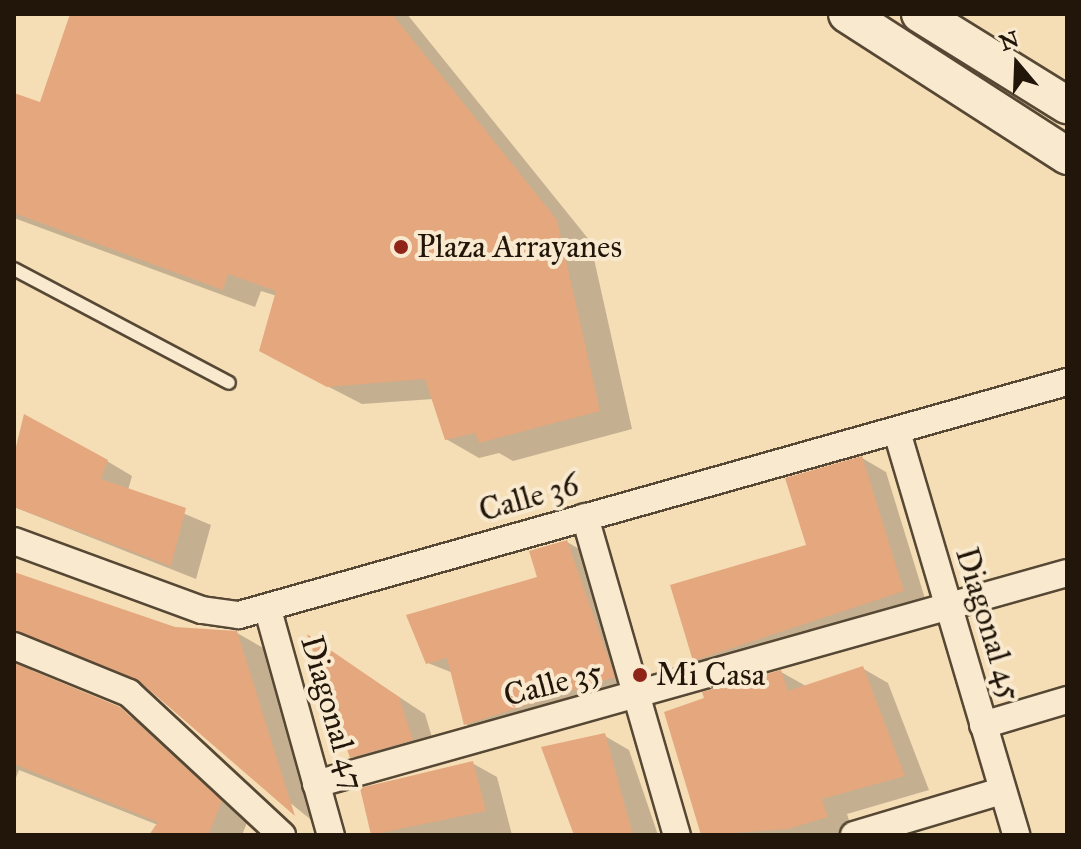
<!DOCTYPE html>
<style>
body{margin:0}
#map{position:relative;width:1081px;height:849px;overflow:hidden;background:#f5ddb5;font-family:"IM FELL Great Primer",serif}
div>[style]{position:absolute}
.shadow>*{inset:0;background:#0003}
.building>*{inset:0;background:#e4a77e}
.roads{filter:drop-shadow(2px 0 #564834) drop-shadow(-2px 0 #564834) drop-shadow(0 2px #564834) drop-shadow(0 -2px #564834)}
.service>*{height:12px;margin:-6px;padding:0 6px;transform-origin:6px;border-radius:6px;background:#f8e9cf}
.minor>*{height:26px;margin:-13px;padding:0 13px;transform-origin:13px;border-radius:13px;background:#f8e9cf}
.secondary>*{height:36px;margin:-18px;padding:0 18px;transform-origin:18px;border-radius:18px;background:#f8e9cf}
.dots>*{width:22px;height:22px;translate:-50% -50%;box-sizing:border-box;border:4px solid #f8e9cf;border-radius:50%}
span{translate:-50% -50%;white-space:nowrap;text-align:center;line-height:1.15;-webkit-text-stroke:8px #f8e9cf;paint-order:stroke}
.poi-label{font-size:32px;color:#211609}
.left{translate:0 -50%;text-align:left}
.street-label{font-size:32px;color:#211609}
.frame{position:absolute;inset:0;border:16px solid #211609;pointer-events:none}
.north{position:absolute;left:977px;top:24px;width:80px;height:80px;-webkit-text-stroke:6px #f8e9cf;paint-order:stroke;rotate:341deg;font-size:22px;font-weight:700;line-height:32px;text-align:center;color:#211609}
.north::after{content:'';display:block;margin:auto;width:28px;height:36px;background:#211609;clip-path:polygon(50% 0,100% 100%,50% 72%,0 100%)}
</style>
<div id="map">
<div class="shadow">
<div style="clip-path:polygon(72px 14px,407px 14px,590px 241px,632px 429px,513px 461px,499px 453px,479px 458px,446px 439px,433px 399px,362px 404px,294px 369px,277px 296px,261px 291px,255px 307px,14px 218px,14px 95px,41px 105px)"></div>
<div style="clip-path:polygon(862px 458px,886px 472px,927px 605px,719px 674px,695px 660px,809px 547px)"></div>
<div style="clip-path:polygon(107px 461px,132px 476px,128px 490px,211px 525px,196px 579px,14px 507px,14px 463px)"></div>
<div style="clip-path:polygon(567px 542px,588px 554px,634px 688px,487px 736px,466px 724px,453px 673px,428px 663px,539px 578px)"></div>
<div style="clip-path:polygon(14px 574px,175px 629px,237px 633px,265px 649px,321px 828px,147px 686px,49px 646px,25px 656px,33px 673px,148px 725px,249px 818px,242px 835px,152px 835px,158px 825px,19px 770px,14px 783px)"></div>
<div style="clip-path:polygon(311px 639px,425px 714px,437px 754px,377px 771px,352px 756px)"></div>
<div style="clip-path:polygon(862px 668px,888px 683px,929px 790px,847px 814px,853px 832px,841px 835px,703px 835px,666px 713px,781px 672px,806px 686px)"></div>
<div style="clip-path:polygon(605px 736px,629px 750px,658px 835px,576px 835px)"></div>
<div style="clip-path:polygon(472px 763px,497px 777px,512px 835px,375px 835px,363px 790px)"></div>
</div>
<div class="building">
<div style="clip-path:polygon(70px 14px,392px 14px,557px 220px,600px 411px,479px 443px,475px 433px,445px 440px,425px 379px,327px 387px,259px 351px,276px 291px,228px 274px,223px 290px,14px 213px,14px 93px,40px 102px)"></div>
<div style="clip-path:polygon(24px 414px,108px 460px,101px 479px,186px 508px,171px 566px,14px 507px,14px 455px)"></div>
<div style="clip-path:polygon(862px 456px,904px 591px,693px 661px,670px 585px,806px 545px,785px 478px)"></div>
<div style="clip-path:polygon(567px 540px,615px 677px,464px 725px,447px 658px,426px 664px,406px 615px,537px 577px,529px 551px)"></div>
<div style="clip-path:polygon(14px 572px,175px 627px,237px 631px,295px 816px,139px 681px,14px 630px)"></div>
<div style="clip-path:polygon(307px 634px,399px 697px,413px 740px,350px 758px)"></div>
<div style="clip-path:polygon(14px 663px,120px 707px,222px 801px,208px 835px,149px 835px,158px 822px,14px 764px)"></div>
<div style="clip-path:polygon(863px 666px,905px 776px,822px 799px,828px 817px,788px 829px,701px 835px,664px 712px,704px 698px,702px 692px,781px 670px,788px 691px)"></div>
<div style="clip-path:polygon(605px 733px,633px 835px,574px 835px,541px 747px)"></div>
<div style="clip-path:polygon(473px 761px,486px 811px,371px 835px,360px 788px)"></div>
</div>
<div class="roads">
<div class="service">
<div style="left:14px;top:269px;width:243px;rotate:27.9deg"></div>
</div>
<div class="minor">
<div style="left:897px;top:432px;width:420px;rotate:73.5deg"></div>
<div style="left:585px;top:517px;width:331px;rotate:73.9deg"></div>
<div style="left:14px;top:541px;width:200px;rotate:20.2deg"></div>
<div style="left:202px;top:610px;width:37px;rotate:8deg"></div>
<div style="left:239px;top:615px;width:860px;rotate:-15.72deg"></div>
<div style="left:268px;top:610px;width:234px;rotate:74.4deg"></div>
<div style="left:14px;top:646px;width:124px;rotate:22.2deg"></div>
<div style="left:129px;top:693px;width:209px;rotate:42.9deg"></div>
<div style="left:983px;top:725px;width:88px;rotate:-16.6deg"></div>
<div style="left:316px;top:784px;width:780px;rotate:-15.69deg"></div>
<div style="left:854px;top:835px;width:154px;rotate:-16.6deg"></div>
</div>
<div class="secondary">
<div style="left:847px;top:14px;width:262px;rotate:32.8deg"></div>
<div style="left:920px;top:14px;width:173px;rotate:31.8deg"></div>
</div>
</div>
<div class="dots">
<div style="left:401px;top:247px;background:#8f2418"></div>
<div style="left:640px;top:675px;background:#8f2418"></div>
</div>
<div class="poi-label">
<span class="left" style="left:417px;top:247px">Plaza Arrayanes</span>
<span class="left" style="left:656px;top:675px">Mi Casa</span>
</div>
<div class="street-label">
<span style="left:529px;top:498px;rotate:-16deg">Calle 36</span>
<span style="left:988px;top:624px;rotate:73deg">Diagonal 45</span>
<span style="left:553px;top:684px;rotate:-15deg">Calle 35</span>
<span style="left:332px;top:713px;rotate:74deg">Diagonal 47</span>
</div>
<div class="frame"></div>
<div class="north">N</div>
</div>
